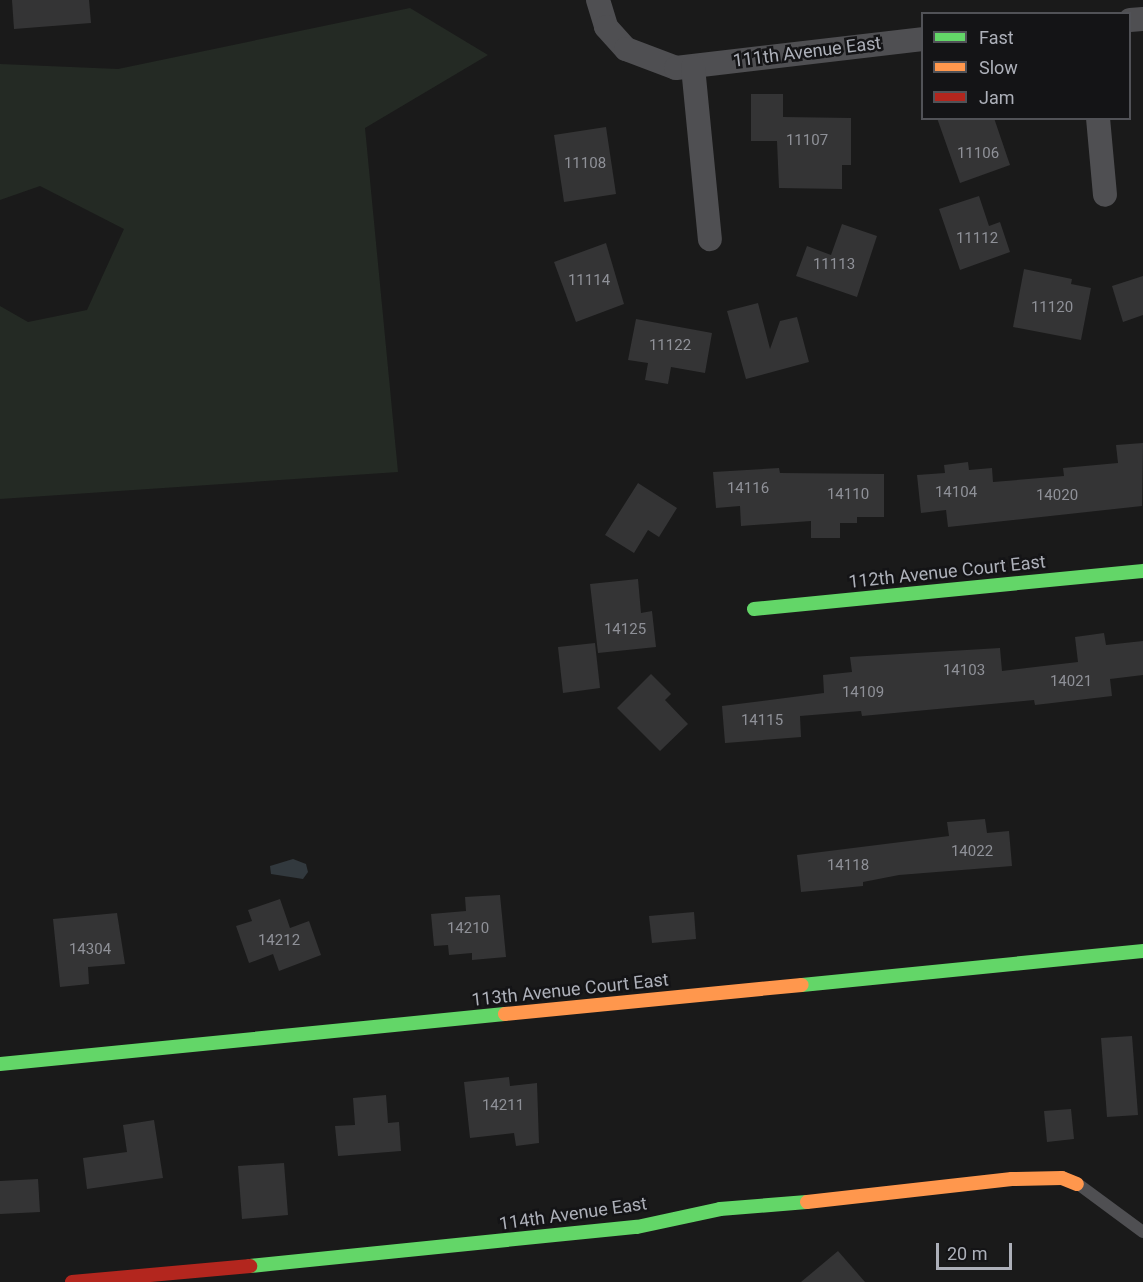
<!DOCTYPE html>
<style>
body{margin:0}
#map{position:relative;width:1143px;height:1282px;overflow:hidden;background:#1a1a1a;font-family:Roboto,sans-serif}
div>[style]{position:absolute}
.green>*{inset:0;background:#242a24}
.water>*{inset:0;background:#32393e}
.building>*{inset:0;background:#343435}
.lane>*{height:12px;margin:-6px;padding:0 6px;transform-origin:6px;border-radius:6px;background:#4f4f52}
.street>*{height:24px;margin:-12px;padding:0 12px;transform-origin:12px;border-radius:12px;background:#4f4f52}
.fast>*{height:14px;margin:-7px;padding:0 7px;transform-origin:7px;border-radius:7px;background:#63d668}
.slow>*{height:14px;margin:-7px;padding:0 7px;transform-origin:7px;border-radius:7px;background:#ff974d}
.jam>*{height:14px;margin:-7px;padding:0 7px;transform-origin:7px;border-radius:7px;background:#b3261e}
span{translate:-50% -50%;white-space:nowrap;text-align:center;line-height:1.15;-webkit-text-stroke:5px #141416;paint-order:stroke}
.number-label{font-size:15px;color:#8f9198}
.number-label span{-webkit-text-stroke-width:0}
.street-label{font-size:18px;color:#adb0b9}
.legend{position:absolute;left:921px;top:12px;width:210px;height:108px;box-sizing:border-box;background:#141416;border:2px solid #515257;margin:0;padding:8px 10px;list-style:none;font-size:18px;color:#adb0b9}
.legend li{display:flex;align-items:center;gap:12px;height:30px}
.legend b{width:30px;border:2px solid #515257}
.scale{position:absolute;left:936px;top:1243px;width:76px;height:27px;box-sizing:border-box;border:3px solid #adb0b9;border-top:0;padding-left:8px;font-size:18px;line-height:21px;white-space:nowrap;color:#adb0b9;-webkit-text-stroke:4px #141416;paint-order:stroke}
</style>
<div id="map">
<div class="green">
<div style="clip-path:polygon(410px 8px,488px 55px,365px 128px,398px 472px,0 499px,0 306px,28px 322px,87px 310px,124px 229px,40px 186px,0 200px,0 64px,118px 69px)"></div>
</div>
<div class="water">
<div style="clip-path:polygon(293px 859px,306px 864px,308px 872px,303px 879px,271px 874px,270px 866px)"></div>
</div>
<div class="building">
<div style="clip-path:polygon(12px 0,89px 0,91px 23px,14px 29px)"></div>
<div style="clip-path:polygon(751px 94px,783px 94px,783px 117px,851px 118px,851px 165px,842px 165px,842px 189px,779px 188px,777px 141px,751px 141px)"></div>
<div style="clip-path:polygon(937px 118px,994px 118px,1010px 165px,960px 183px)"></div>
<div style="clip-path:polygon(606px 127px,616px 194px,564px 202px,554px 135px)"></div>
<div style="clip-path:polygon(979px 196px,989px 226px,1000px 222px,1010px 252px,960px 270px,939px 209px)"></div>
<div style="clip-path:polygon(842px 224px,877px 236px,857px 297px,796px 276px,807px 246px,831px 255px)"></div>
<div style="clip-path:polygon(606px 243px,624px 304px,576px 322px,554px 262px)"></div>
<div style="clip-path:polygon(1024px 269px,1072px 279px,1071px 284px,1091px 288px,1081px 340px,1013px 327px)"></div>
<div style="clip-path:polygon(1143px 276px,1143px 315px,1123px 322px,1112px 286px)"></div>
<div style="clip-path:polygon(758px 303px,770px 349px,780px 321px,797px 317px,809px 362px,746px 379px,727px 311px)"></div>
<div style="clip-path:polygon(636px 319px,712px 333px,705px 373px,671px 367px,668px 384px,645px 380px,648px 363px,628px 360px)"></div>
<div style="clip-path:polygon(1143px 443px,1142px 506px,948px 527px,946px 510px,921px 513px,917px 475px,945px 473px,944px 465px,968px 462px,969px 470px,992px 468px,993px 482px,1064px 476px,1063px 468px,1118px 463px,1116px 445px)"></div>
<div style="clip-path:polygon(779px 468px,780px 473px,884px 474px,884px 517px,857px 517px,857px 523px,840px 523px,840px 538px,811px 538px,811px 521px,741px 526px,740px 506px,716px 508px,713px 472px)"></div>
<div style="clip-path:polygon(638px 483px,677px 508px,659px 537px,648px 530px,634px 553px,605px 535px)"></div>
<div style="clip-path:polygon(638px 579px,641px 613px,652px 611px,656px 647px,598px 653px,590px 584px)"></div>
<div style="clip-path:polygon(1104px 633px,1106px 645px,1143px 641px,1143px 675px,1110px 679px,1112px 696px,1035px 705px,1034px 700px,862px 716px,861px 711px,800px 716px,801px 737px,725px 743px,722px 706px,824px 693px,823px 675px,852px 672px,850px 657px,1000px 648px,1002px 671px,1078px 662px,1075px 637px)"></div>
<div style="clip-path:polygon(595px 643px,600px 688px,563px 693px,558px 647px)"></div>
<div style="clip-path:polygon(651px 674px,671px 694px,665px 700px,688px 724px,660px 751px,617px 708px)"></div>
<div style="clip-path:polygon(985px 819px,987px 833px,1009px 831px,1012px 866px,899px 875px,863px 882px,863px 886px,801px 892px,797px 855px,949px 836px,947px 822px)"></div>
<div style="clip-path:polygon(500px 895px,506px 957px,472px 960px,472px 953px,449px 955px,448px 945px,434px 946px,431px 914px,466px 911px,465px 897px)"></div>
<div style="clip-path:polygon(280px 899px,290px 928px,309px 921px,321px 955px,279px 971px,273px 954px,249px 963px,236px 926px,252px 921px,248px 910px)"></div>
<div style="clip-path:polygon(694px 912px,696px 939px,652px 943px,649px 916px)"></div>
<div style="clip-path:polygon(117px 913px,125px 964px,88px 967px,89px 984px,60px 987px,53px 919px)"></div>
<div style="clip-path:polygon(1132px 1036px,1138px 1115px,1107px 1117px,1101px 1038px)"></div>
<div style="clip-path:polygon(509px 1077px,510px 1086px,537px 1083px,539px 1143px,516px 1146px,514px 1133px,470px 1138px,464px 1082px)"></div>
<div style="clip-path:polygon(386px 1095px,388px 1123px,399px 1122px,401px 1151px,338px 1156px,335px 1126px,355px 1125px,353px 1098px)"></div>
<div style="clip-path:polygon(1071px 1109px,1074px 1139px,1047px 1142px,1044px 1111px)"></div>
<div style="clip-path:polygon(154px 1120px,163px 1178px,87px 1189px,83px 1158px,127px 1152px,123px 1125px)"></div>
<div style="clip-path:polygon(284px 1163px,288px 1215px,242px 1219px,238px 1166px)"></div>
<div style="clip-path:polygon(38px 1179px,40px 1212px,0 1214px,0 1181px)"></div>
<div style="clip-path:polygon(838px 1251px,865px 1282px,801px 1282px)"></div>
</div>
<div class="lane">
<div style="left:1078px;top:1184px;width:81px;rotate:36.4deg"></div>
</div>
<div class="street">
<div style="left:598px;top:0;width:28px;rotate:73deg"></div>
<div style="left:606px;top:27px;width:30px;rotate:48deg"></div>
<div style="left:626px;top:49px;width:53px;rotate:20.8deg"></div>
<div style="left:676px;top:68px;width:248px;rotate:-6.7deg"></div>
<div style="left:1130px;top:20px;width:13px;rotate:-4deg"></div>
<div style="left:693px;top:67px;width:173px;rotate:84.4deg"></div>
<div style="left:1098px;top:118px;width:77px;rotate:84.8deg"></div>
</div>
<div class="fast">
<div style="left:754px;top:609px;width:391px;rotate:-5.6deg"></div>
<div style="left:802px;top:985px;width:343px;rotate:-5.7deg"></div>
<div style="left:0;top:1064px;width:507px;rotate:-5.65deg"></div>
<div style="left:250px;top:1266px;width:389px;rotate:-5.8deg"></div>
<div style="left:637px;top:1227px;width:85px;rotate:-12.2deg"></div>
<div style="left:720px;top:1209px;width:87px;rotate:-4.6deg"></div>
</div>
<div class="slow">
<div style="left:505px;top:1014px;width:298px;rotate:-5.6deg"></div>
<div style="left:807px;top:1202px;width:206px;rotate:-6.4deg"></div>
<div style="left:1012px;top:1179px;width:50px;rotate:-1.1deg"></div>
<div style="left:1062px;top:1178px;width:16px;rotate:22deg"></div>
</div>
<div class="jam">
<div style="left:72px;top:1282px;width:179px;rotate:-5.1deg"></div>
</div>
<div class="number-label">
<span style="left:807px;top:141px">11107</span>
<span style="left:978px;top:154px">11106</span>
<span style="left:585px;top:164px">11108</span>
<span style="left:977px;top:239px">11112</span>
<span style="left:834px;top:265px">11113</span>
<span style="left:589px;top:281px">11114</span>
<span style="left:1052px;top:308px">11120</span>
<span style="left:670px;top:346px">11122</span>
<span style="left:748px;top:489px">14116</span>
<span style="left:956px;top:493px">14104</span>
<span style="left:848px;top:495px">14110</span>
<span style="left:1057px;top:496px">14020</span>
<span style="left:625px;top:630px">14125</span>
<span style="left:964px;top:671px">14103</span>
<span style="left:1071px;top:682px">14021</span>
<span style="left:863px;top:693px">14109</span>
<span style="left:762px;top:721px">14115</span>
<span style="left:972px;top:852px">14022</span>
<span style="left:848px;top:866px">14118</span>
<span style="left:468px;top:929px">14210</span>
<span style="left:279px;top:941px">14212</span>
<span style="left:90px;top:950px">14304</span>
<span style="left:503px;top:1106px">14211</span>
</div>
<div class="street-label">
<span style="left:807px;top:52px;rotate:-7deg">111th Avenue East</span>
<span style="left:947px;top:572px;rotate:-6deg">112th Avenue Court East</span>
<span style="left:570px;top:990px;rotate:-6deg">113th Avenue Court East</span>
<span style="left:573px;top:1214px;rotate:-8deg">114th Avenue East</span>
</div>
<ul class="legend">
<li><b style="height:8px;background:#63d668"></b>Fast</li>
<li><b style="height:8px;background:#ff974d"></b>Slow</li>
<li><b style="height:8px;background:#b3261e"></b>Jam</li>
</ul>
<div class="scale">20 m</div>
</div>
